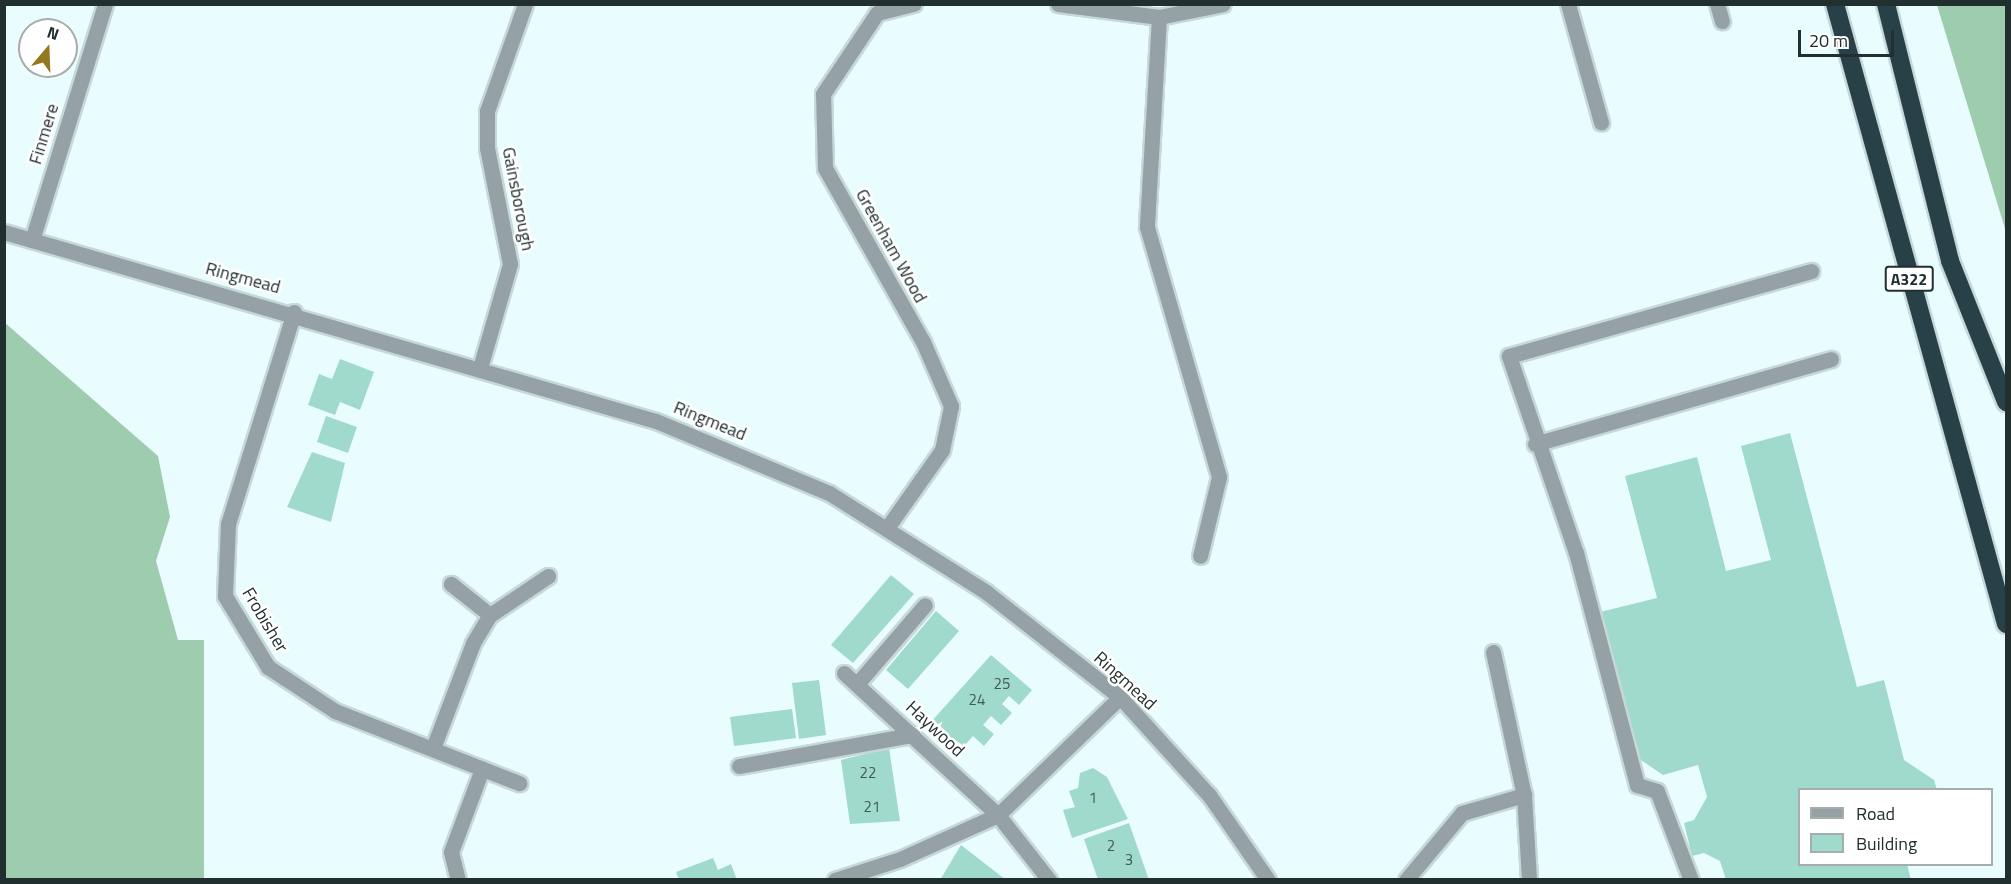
<!DOCTYPE html>
<style>
body{margin:0}
#map{position:relative;width:2011px;height:884px;overflow:hidden;background:#eafdfe;font-family:"Titillium Web",sans-serif}
div>[style]{position:absolute}
.forest>*{inset:0;background:#9eccae}
.building>*{inset:0;background:#9fdacc}
.roads{filter:drop-shadow(2px 0 #c6d8d9) drop-shadow(-2px 0 #c6d8d9) drop-shadow(0 2px #c6d8d9) drop-shadow(0 -2px #c6d8d9)}
.minor>*{height:15px;margin:-7.5px;padding:0 7.5px;transform-origin:7.5px;border-radius:7.5px;background:#95a1a5}
.highway>*{height:18px;margin:-9px;padding:0 9px;transform-origin:9px;border-radius:9px;background:#284149}
span{translate:-50% -50%;white-space:nowrap;text-align:center;line-height:1.15;-webkit-text-stroke:5px #fff;paint-order:stroke}
.number-label{font-size:15px;color:#415a56}
.number-label span{-webkit-text-stroke-width:0}
.shield-label span{padding:2px 4px;background:#fff;border:2px solid;border-radius:4px;-webkit-text-stroke-width:0}
.shield-label{font-size:16px;color:#222f2f;font-weight:700}
.street-label{font-size:18px;color:#222f2f}
.frame{position:absolute;inset:0;border:6px solid #222f2f;pointer-events:none}
.legend{position:absolute;left:1798px;top:788px;width:195px;height:78px;box-sizing:border-box;background:#fff;border:2px solid #a7acac;margin:0;padding:8px 10px;list-style:none;font-size:18px;color:#222f2f}
.legend li{display:flex;align-items:center;gap:12px;height:30px}
.legend b{width:30px;border:2px solid #a7acac}
.north{position:absolute;left:18px;top:18px;width:60px;height:60px;box-sizing:border-box;background:#fff;border:2px solid #a7acac;border-radius:50%;rotate:19deg;font-size:16px;font-weight:700;line-height:24px;text-align:center;color:#222f2f}
.north::after{content:'';display:block;margin:auto;width:21px;height:27px;background:#94781f;clip-path:polygon(50% 0,100% 100%,50% 72%,0 100%)}
.scale{position:absolute;left:1798px;top:30px;width:96px;height:27px;box-sizing:border-box;border:3px solid #222f2f;border-top:0;padding-left:8px;font-size:18px;line-height:21px;white-space:nowrap;color:#222f2f;-webkit-text-stroke:4px #fff;paint-order:stroke}
</style>
<div id="map">
<div class="forest">
<div style="clip-path:polygon(1937px 5px,2006px 5px,2006px 232px)"></div>
<div style="clip-path:polygon(4px 322px,158px 456px,170px 517px,156px 561px,178px 640px,204px 640px,204px 879px,5px 879px)"></div>
</div>
<div class="building">
<div style="clip-path:polygon(340px 359px,374px 372px,360px 410px,340px 402px,335px 415px,308px 405px,319px 374px,332px 379px)"></div>
<div style="clip-path:polygon(326px 416px,357px 427px,348px 453px,317px 442px)"></div>
<div style="clip-path:polygon(1790px 433px,1857px 687px,1884px 680px,1904px 760px,1934px 780px,1937px 790px,1800px 790px,1800px 864px,1907px 864px,1911px 880px,1726px 880px,1720px 861px,1704px 853px,1692px 856px,1684px 823px,1694px 820px,1707px 797px,1698px 765px,1663px 775px,1638px 758px,1600px 612px,1657px 598px,1625px 476px,1697px 457px,1726px 571px,1771px 560px,1741px 446px)"></div>
<div style="clip-path:polygon(312px 452px,345px 463px,331px 522px,287px 507px)"></div>
<div style="clip-path:polygon(891px 575px,914px 594px,853px 663px,831px 645px)"></div>
<div style="clip-path:polygon(936px 611px,959px 631px,908px 689px,886px 670px)"></div>
<div style="clip-path:polygon(991px 655px,1032px 690px,1019px 705px,1009px 696px,1002px 704px,1012px 713px,1001px 725px,991px 716px,983px 725px,994px 734px,984px 746px,973px 736px,964px 746px,930px 723px)"></div>
<div style="clip-path:polygon(819px 680px,826px 735px,799px 739px,792px 683px)"></div>
<div style="clip-path:polygon(792px 709px,796px 738px,734px 746px,730px 717px)"></div>
<div style="clip-path:polygon(889px 748px,900px 821px,850px 824px,841px 760px)"></div>
<div style="clip-path:polygon(1093px 768px,1107px 777px,1128px 819px,1072px 838px,1063px 810px,1075px 807px,1069px 791px,1078px 788px,1080px 773px)"></div>
<div style="clip-path:polygon(1129px 823px,1149px 880px,1098px 880px,1084px 839px)"></div>
<div style="clip-path:polygon(961px 845px,1006px 880px,940px 880px)"></div>
<div style="clip-path:polygon(713px 858px,718px 870px,731px 864px,737px 880px,679px 880px,676px 872px)"></div>
</div>
<div class="roads">
<div class="minor">
<div style="left:1058px;top:4px;width:102px;rotate:7.3deg"></div>
<div style="left:1159px;top:17px;width:65px;rotate:-11.5deg"></div>
<div style="left:1568px;top:4px;width:123px;rotate:74.4deg"></div>
<div style="left:1717px;top:4px;width:18px;rotate:74deg"></div>
<div style="left:1159px;top:17px;width:210px;rotate:93.3deg"></div>
<div style="left:1147px;top:227px;width:260px;rotate:73.9deg"></div>
<div style="left:1219px;top:477px;width:81px;rotate:103.5deg"></div>
<div style="left:4px;top:232px;width:679px;rotate:16.17deg"></div>
<div style="left:656px;top:421px;width:187px;rotate:22.6deg"></div>
<div style="left:829px;top:493px;width:186px;rotate:32.2deg"></div>
<div style="left:986px;top:592px;width:170px;rotate:38.1deg"></div>
<div style="left:1120px;top:697px;width:132px;rotate:47.8deg"></div>
<div style="left:1209px;top:795px;width:103px;rotate:55.2deg"></div>
<div style="left:32px;top:240px;width:247px;rotate:-72.8deg"></div>
<div style="left:294px;top:312px;width:222px;rotate:107.3deg"></div>
<div style="left:228px;top:524px;width:72px;rotate:92.4deg"></div>
<div style="left:225px;top:596px;width:83px;rotate:58.8deg"></div>
<div style="left:268px;top:667px;width:80px;rotate:33.3deg"></div>
<div style="left:335px;top:711px;width:198px;rotate:21.4deg"></div>
<div style="left:480px;top:368px;width:108px;rotate:-73.9deg"></div>
<div style="left:510px;top:264px;width:118px;rotate:-101.2deg"></div>
<div style="left:487px;top:148px;width:37px;rotate:-90deg"></div>
<div style="left:487px;top:111px;width:114px;rotate:-70.4deg"></div>
<div style="left:1535px;top:444px;width:308px;rotate:-16deg"></div>
<div style="left:887px;top:528px;width:95px;rotate:-54.8deg"></div>
<div style="left:942px;top:450px;width:45px;rotate:-78.4deg"></div>
<div style="left:951px;top:406px;width:70px;rotate:-113.6deg"></div>
<div style="left:923px;top:342px;width:200px;rotate:-119.4deg"></div>
<div style="left:825px;top:168px;width:74px;rotate:-91.5deg"></div>
<div style="left:823px;top:94px;width:97px;rotate:-56.3deg"></div>
<div style="left:877px;top:13px;width:38px;rotate:-14deg"></div>
<div style="left:490px;top:615px;width:70px;rotate:-33.9deg"></div>
<div style="left:1493px;top:652px;width:146px;rotate:77.8deg"></div>
<div style="left:1524px;top:795px;width:85px;rotate:86.6deg"></div>
<div style="left:844px;top:673px;width:209px;rotate:42.7deg"></div>
<div style="left:998px;top:815px;width:83px;rotate:51.9deg"></div>
<div style="left:857px;top:684px;width:104px;rotate:-49.3deg"></div>
<div style="left:433px;top:748px;width:112px;rotate:-69.1deg"></div>
<div style="left:473px;top:643px;width:33px;rotate:-59deg"></div>
<div style="left:490px;top:615px;width:50px;rotate:-141.5deg"></div>
<div style="left:739px;top:766px;width:176px;rotate:-10.2deg"></div>
<div style="left:458px;top:880px;width:29px;rotate:-104deg"></div>
<div style="left:451px;top:852px;width:89px;rotate:-69.5deg"></div>
<div style="left:835px;top:880px;width:68px;rotate:-17.9deg"></div>
<div style="left:900px;top:859px;width:107px;rotate:-24.2deg"></div>
<div style="left:998px;top:815px;width:170px;rotate:-44deg"></div>
<div style="left:1406px;top:880px;width:87px;rotate:-50.1deg"></div>
<div style="left:1462px;top:813px;width:65px;rotate:-16.2deg"></div>
<div style="left:1691px;top:880px;width:95px;rotate:-110.9deg"></div>
<div style="left:1657px;top:791px;width:21px;rotate:-163deg"></div>
<div style="left:1637px;top:785px;width:240px;rotate:-104.7deg"></div>
<div style="left:1576px;top:553px;width:208px;rotate:-108.8deg"></div>
<div style="left:1509px;top:356px;width:314px;rotate:-15.7deg"></div>
</div>
<div class="highway">
<div style="left:1835px;top:4px;width:643px;rotate:74.58deg"></div>
<div style="left:1886px;top:4px;width:265px;rotate:76deg"></div>
<div style="left:1950px;top:261px;width:152px;rotate:68.3deg"></div>
</div>
</div>
<div class="number-label">
<span style="left:1002px;top:684px">25</span>
<span style="left:977px;top:700px">24</span>
<span style="left:868px;top:773px">22</span>
<span style="left:1093px;top:798px">1</span>
<span style="left:872px;top:807px">21</span>
<span style="left:1111px;top:846px">2</span>
<span style="left:1129px;top:860px">3</span>
</div>
<div class="shield-label">
<span style="left:1909px;top:279px">A322</span>
</div>
<div class="street-label">
<span style="left:44px;top:134px;rotate:-73deg">Finmere</span>
<span style="left:518px;top:199px;rotate:79deg">Gainsborough</span>
<span style="left:891px;top:246px;rotate:61deg">Greenham Wood</span>
<span style="left:243px;top:278px;rotate:15deg">Ringmead</span>
<span style="left:710px;top:421px;rotate:22deg">Ringmead</span>
<span style="left:265px;top:620px;rotate:59deg">Frobisher</span>
<span style="left:1125px;top:681px;rotate:42deg">Ringmead</span>
<span style="left:935px;top:729px;rotate:43deg">Haywood</span>
</div>
<div class="frame"></div>
<ul class="legend">
<li><b style="height:8px;background:#95a1a5"></b>Road</li>
<li><b style="height:16px;background:#9fdacc"></b>Building</li>
</ul>
<div class="north">N</div>
<div class="scale">20 m</div>
</div>
